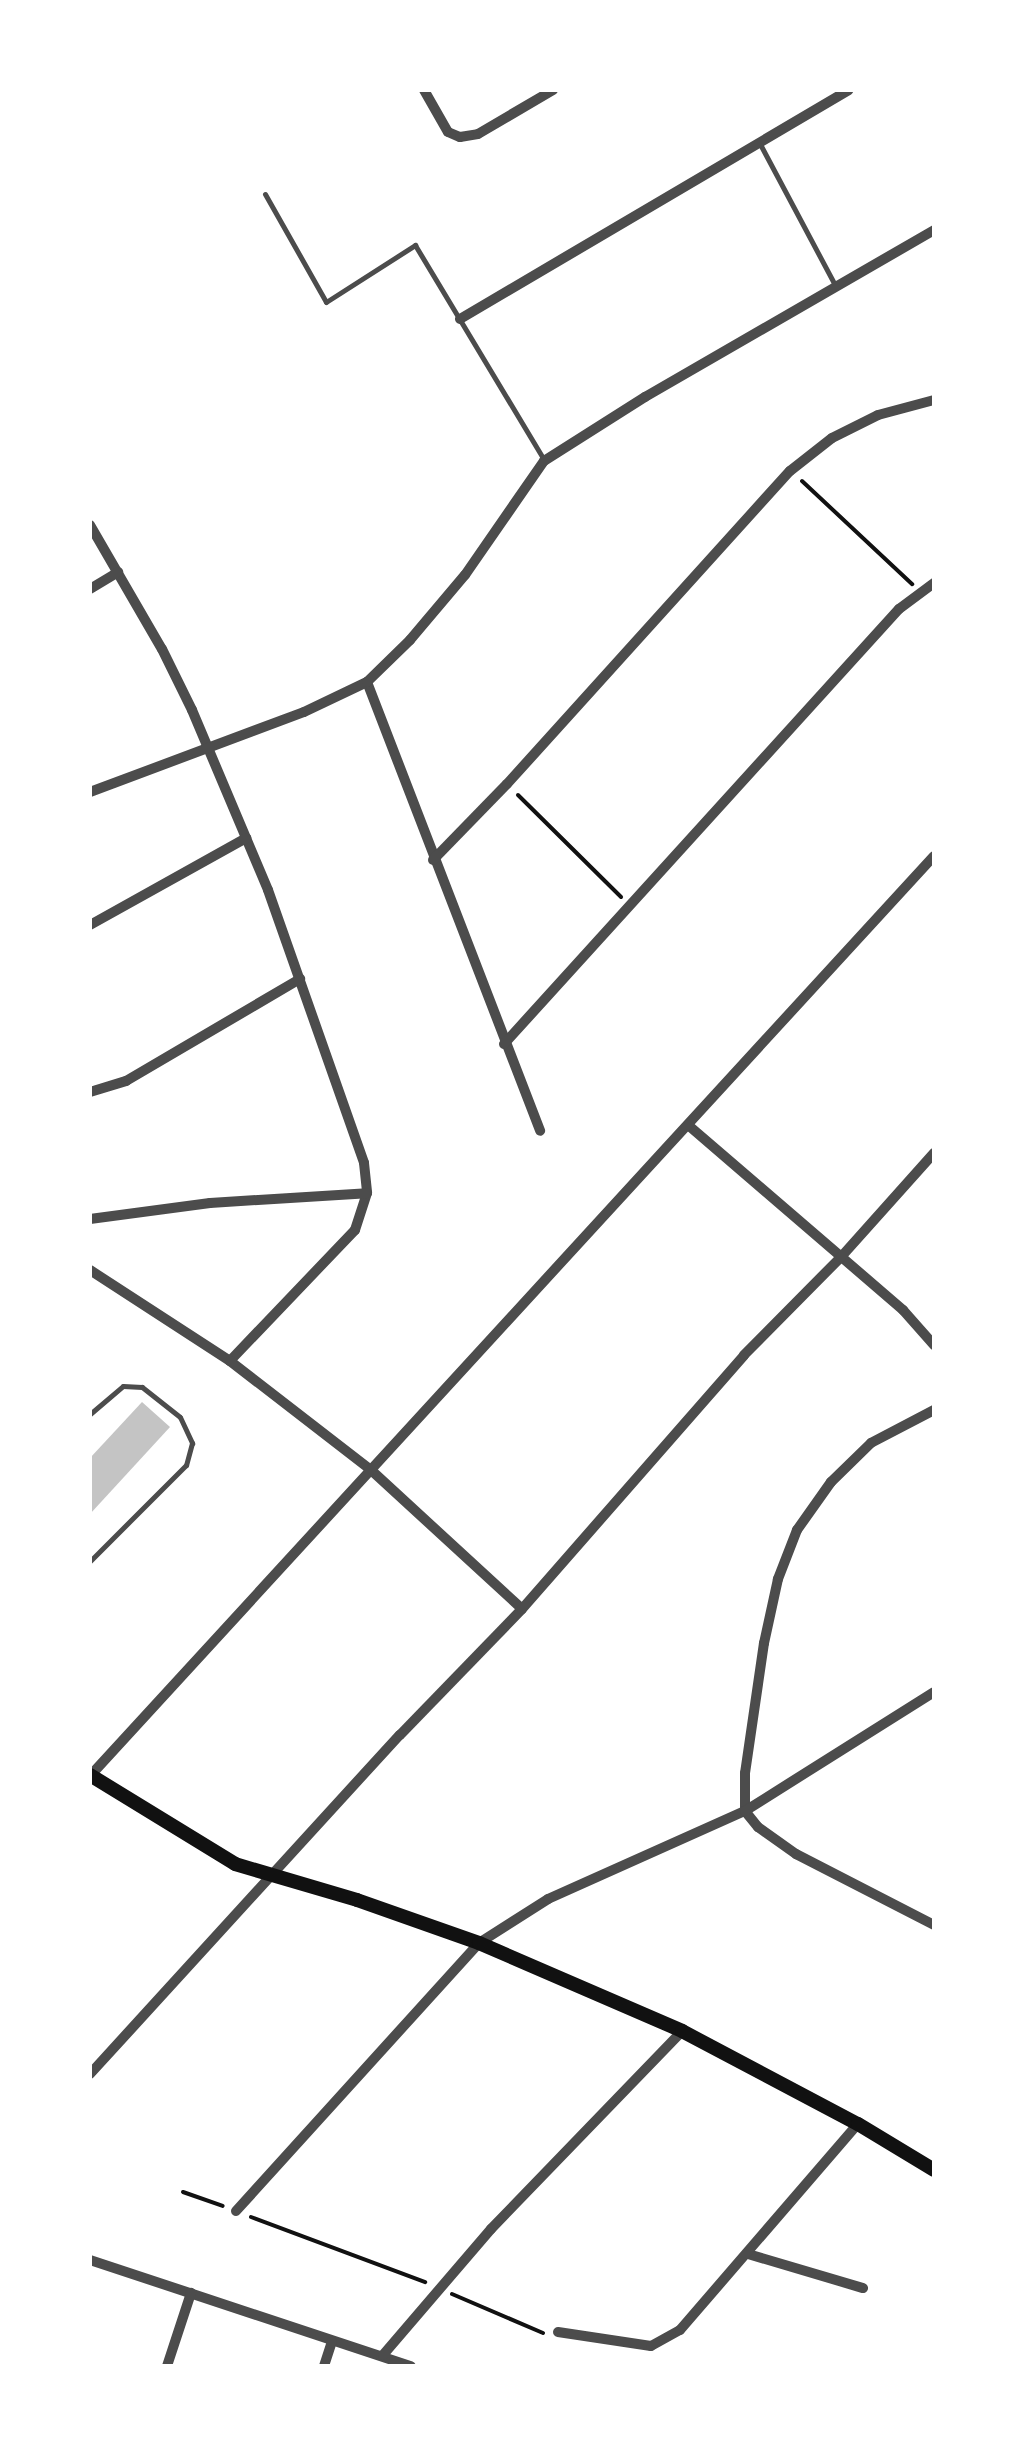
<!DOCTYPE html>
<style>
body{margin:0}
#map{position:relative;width:1024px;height:2456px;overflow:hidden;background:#fff;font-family:Overpass,sans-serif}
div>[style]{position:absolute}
.building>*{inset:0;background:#c4c4c4}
.path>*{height:4px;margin:-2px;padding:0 2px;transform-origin:2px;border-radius:2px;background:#111}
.service>*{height:5px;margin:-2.5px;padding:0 2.5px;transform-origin:2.5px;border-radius:2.5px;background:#4c4c4c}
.minor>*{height:10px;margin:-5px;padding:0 5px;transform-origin:5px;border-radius:5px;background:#4c4c4c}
.secondary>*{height:14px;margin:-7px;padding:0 7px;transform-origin:7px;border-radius:7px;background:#111}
span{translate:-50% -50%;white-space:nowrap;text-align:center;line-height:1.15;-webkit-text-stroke:9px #fff;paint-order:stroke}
.frame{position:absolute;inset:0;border:92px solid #fff;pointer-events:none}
</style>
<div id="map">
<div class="building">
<div style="clip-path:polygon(142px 1402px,170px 1427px,90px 1514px,90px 1458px)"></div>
</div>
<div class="path">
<div style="left:802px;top:481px;width:151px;rotate:43.1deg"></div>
<div style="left:518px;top:795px;width:145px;rotate:44.7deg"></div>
<div style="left:183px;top:2192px;width:42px;rotate:19.3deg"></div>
<div style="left:251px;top:2217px;width:186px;rotate:20.5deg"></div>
<div style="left:452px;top:2294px;width:99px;rotate:23.2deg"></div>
</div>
<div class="service">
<div style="left:760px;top:144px;width:160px;rotate:62deg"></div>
<div style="left:265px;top:194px;width:124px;rotate:60.5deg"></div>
<div style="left:326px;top:302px;width:106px;rotate:-32.6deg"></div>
<div style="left:415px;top:245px;width:249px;rotate:59deg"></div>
<div style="left:90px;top:1414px;width:43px;rotate:-40.3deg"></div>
<div style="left:123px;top:1386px;width:19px;rotate:3deg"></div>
<div style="left:142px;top:1387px;width:48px;rotate:38.3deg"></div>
<div style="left:180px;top:1417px;width:29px;rotate:65deg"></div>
<div style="left:192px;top:1443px;width:23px;rotate:105deg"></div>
<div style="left:186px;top:1465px;width:136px;rotate:135deg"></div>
</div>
<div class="minor">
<div style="left:424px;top:90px;width:48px;rotate:60.3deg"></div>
<div style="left:448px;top:132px;width:13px;rotate:23deg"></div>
<div style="left:460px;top:137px;width:18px;rotate:-9deg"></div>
<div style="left:478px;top:134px;width:87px;rotate:-30.4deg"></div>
<div style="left:460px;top:319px;width:451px;rotate:-30.5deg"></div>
<div style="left:90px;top:525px;width:143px;rotate:59.9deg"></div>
<div style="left:162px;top:649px;width:68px;rotate:63.8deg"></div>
<div style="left:192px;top:710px;width:195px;rotate:67.1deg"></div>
<div style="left:268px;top:890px;width:289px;rotate:70.6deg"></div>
<div style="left:364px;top:1163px;width:30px;rotate:84deg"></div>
<div style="left:367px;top:1193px;width:39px;rotate:108deg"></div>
<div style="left:355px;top:1230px;width:181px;rotate:133.7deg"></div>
<div style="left:90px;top:589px;width:33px;rotate:-31deg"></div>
<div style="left:367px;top:682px;width:481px;rotate:68.9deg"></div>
<div style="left:90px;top:792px;width:228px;rotate:-20.5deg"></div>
<div style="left:304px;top:712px;width:70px;rotate:-25.5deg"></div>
<div style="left:367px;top:682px;width:60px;rotate:-44.3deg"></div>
<div style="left:410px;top:640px;width:85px;rotate:-49.8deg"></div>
<div style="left:465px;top:575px;width:139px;rotate:-55.3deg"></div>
<div style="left:544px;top:461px;width:120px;rotate:-32.4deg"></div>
<div style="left:645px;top:397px;width:334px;rotate:-30deg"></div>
<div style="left:433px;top:860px;width:106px;rotate:-45.8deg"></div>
<div style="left:507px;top:784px;width:422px;rotate:-47.9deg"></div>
<div style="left:790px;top:471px;width:53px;rotate:-38.2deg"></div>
<div style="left:832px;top:438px;width:51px;rotate:-26.6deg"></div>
<div style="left:878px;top:415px;width:58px;rotate:-15deg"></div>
<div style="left:90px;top:925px;width:179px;rotate:-29.1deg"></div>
<div style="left:504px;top:1044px;width:588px;rotate:-47.76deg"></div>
<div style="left:899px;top:609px;width:44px;rotate:-36.6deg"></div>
<div style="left:90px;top:1092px;width:38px;rotate:-17deg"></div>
<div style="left:126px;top:1081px;width:202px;rotate:-30.4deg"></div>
<div style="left:688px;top:1125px;width:284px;rotate:40.7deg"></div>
<div style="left:903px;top:1310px;width:47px;rotate:48.5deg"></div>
<div style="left:90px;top:1219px;width:121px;rotate:-7.6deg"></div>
<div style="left:210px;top:1203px;width:157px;rotate:-3.6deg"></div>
<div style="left:90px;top:1270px;width:167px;rotate:33deg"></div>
<div style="left:230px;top:1361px;width:178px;rotate:37.7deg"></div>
<div style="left:371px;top:1470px;width:205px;rotate:42.6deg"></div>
<div style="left:934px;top:1410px;width:71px;rotate:152.4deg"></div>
<div style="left:871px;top:1443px;width:56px;rotate:135.7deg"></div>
<div style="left:831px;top:1482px;width:59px;rotate:125.3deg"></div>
<div style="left:797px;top:1530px;width:53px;rotate:111.2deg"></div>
<div style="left:778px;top:1579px;width:66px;rotate:102.3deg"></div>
<div style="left:764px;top:1643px;width:131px;rotate:98.3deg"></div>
<div style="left:745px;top:1773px;width:38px;rotate:90deg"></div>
<div style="left:745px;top:1811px;width:21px;rotate:51deg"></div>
<div style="left:758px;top:1827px;width:47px;rotate:35.4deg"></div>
<div style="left:796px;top:1854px;width:155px;rotate:27.2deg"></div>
<div style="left:90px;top:1776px;width:1248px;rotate:-47.47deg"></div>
<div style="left:90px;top:2074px;width:459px;rotate:-47.6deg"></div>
<div style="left:400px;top:1735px;width:175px;rotate:-45.9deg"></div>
<div style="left:522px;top:1609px;width:337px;rotate:-48.8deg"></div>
<div style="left:744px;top:1355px;width:138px;rotate:-45.3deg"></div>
<div style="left:841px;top:1257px;width:140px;rotate:-48.2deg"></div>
<div style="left:236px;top:2211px;width:362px;rotate:-47.8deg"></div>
<div style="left:479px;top:1943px;width:82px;rotate:-32.5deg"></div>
<div style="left:548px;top:1899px;width:216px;rotate:-24.1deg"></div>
<div style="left:745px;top:1811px;width:223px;rotate:-32.2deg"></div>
<div style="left:748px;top:2254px;width:120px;rotate:16.5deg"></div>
<div style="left:90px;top:2260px;width:338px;rotate:18.3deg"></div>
<div style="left:558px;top:2332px;width:94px;rotate:8.6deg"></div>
<div style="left:651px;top:2346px;width:33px;rotate:-29deg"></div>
<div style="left:680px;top:2330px;width:272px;rotate:-49.2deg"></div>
<div style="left:383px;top:2355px;width:166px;rotate:-49.4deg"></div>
<div style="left:491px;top:2229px;width:275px;rotate:-46deg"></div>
<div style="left:167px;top:2366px;width:77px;rotate:-71.8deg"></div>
<div style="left:324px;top:2366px;width:26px;rotate:-72deg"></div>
</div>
<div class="secondary">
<div style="left:90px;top:1775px;width:170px;rotate:31.5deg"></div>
<div style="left:235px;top:1864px;width:127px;rotate:16.4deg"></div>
<div style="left:357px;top:1900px;width:129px;rotate:19.4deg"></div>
<div style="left:479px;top:1943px;width:221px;rotate:23.4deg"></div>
<div style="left:682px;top:2031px;width:199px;rotate:27.9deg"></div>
<div style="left:858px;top:2124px;width:89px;rotate:31.2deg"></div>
</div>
<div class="frame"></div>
</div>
